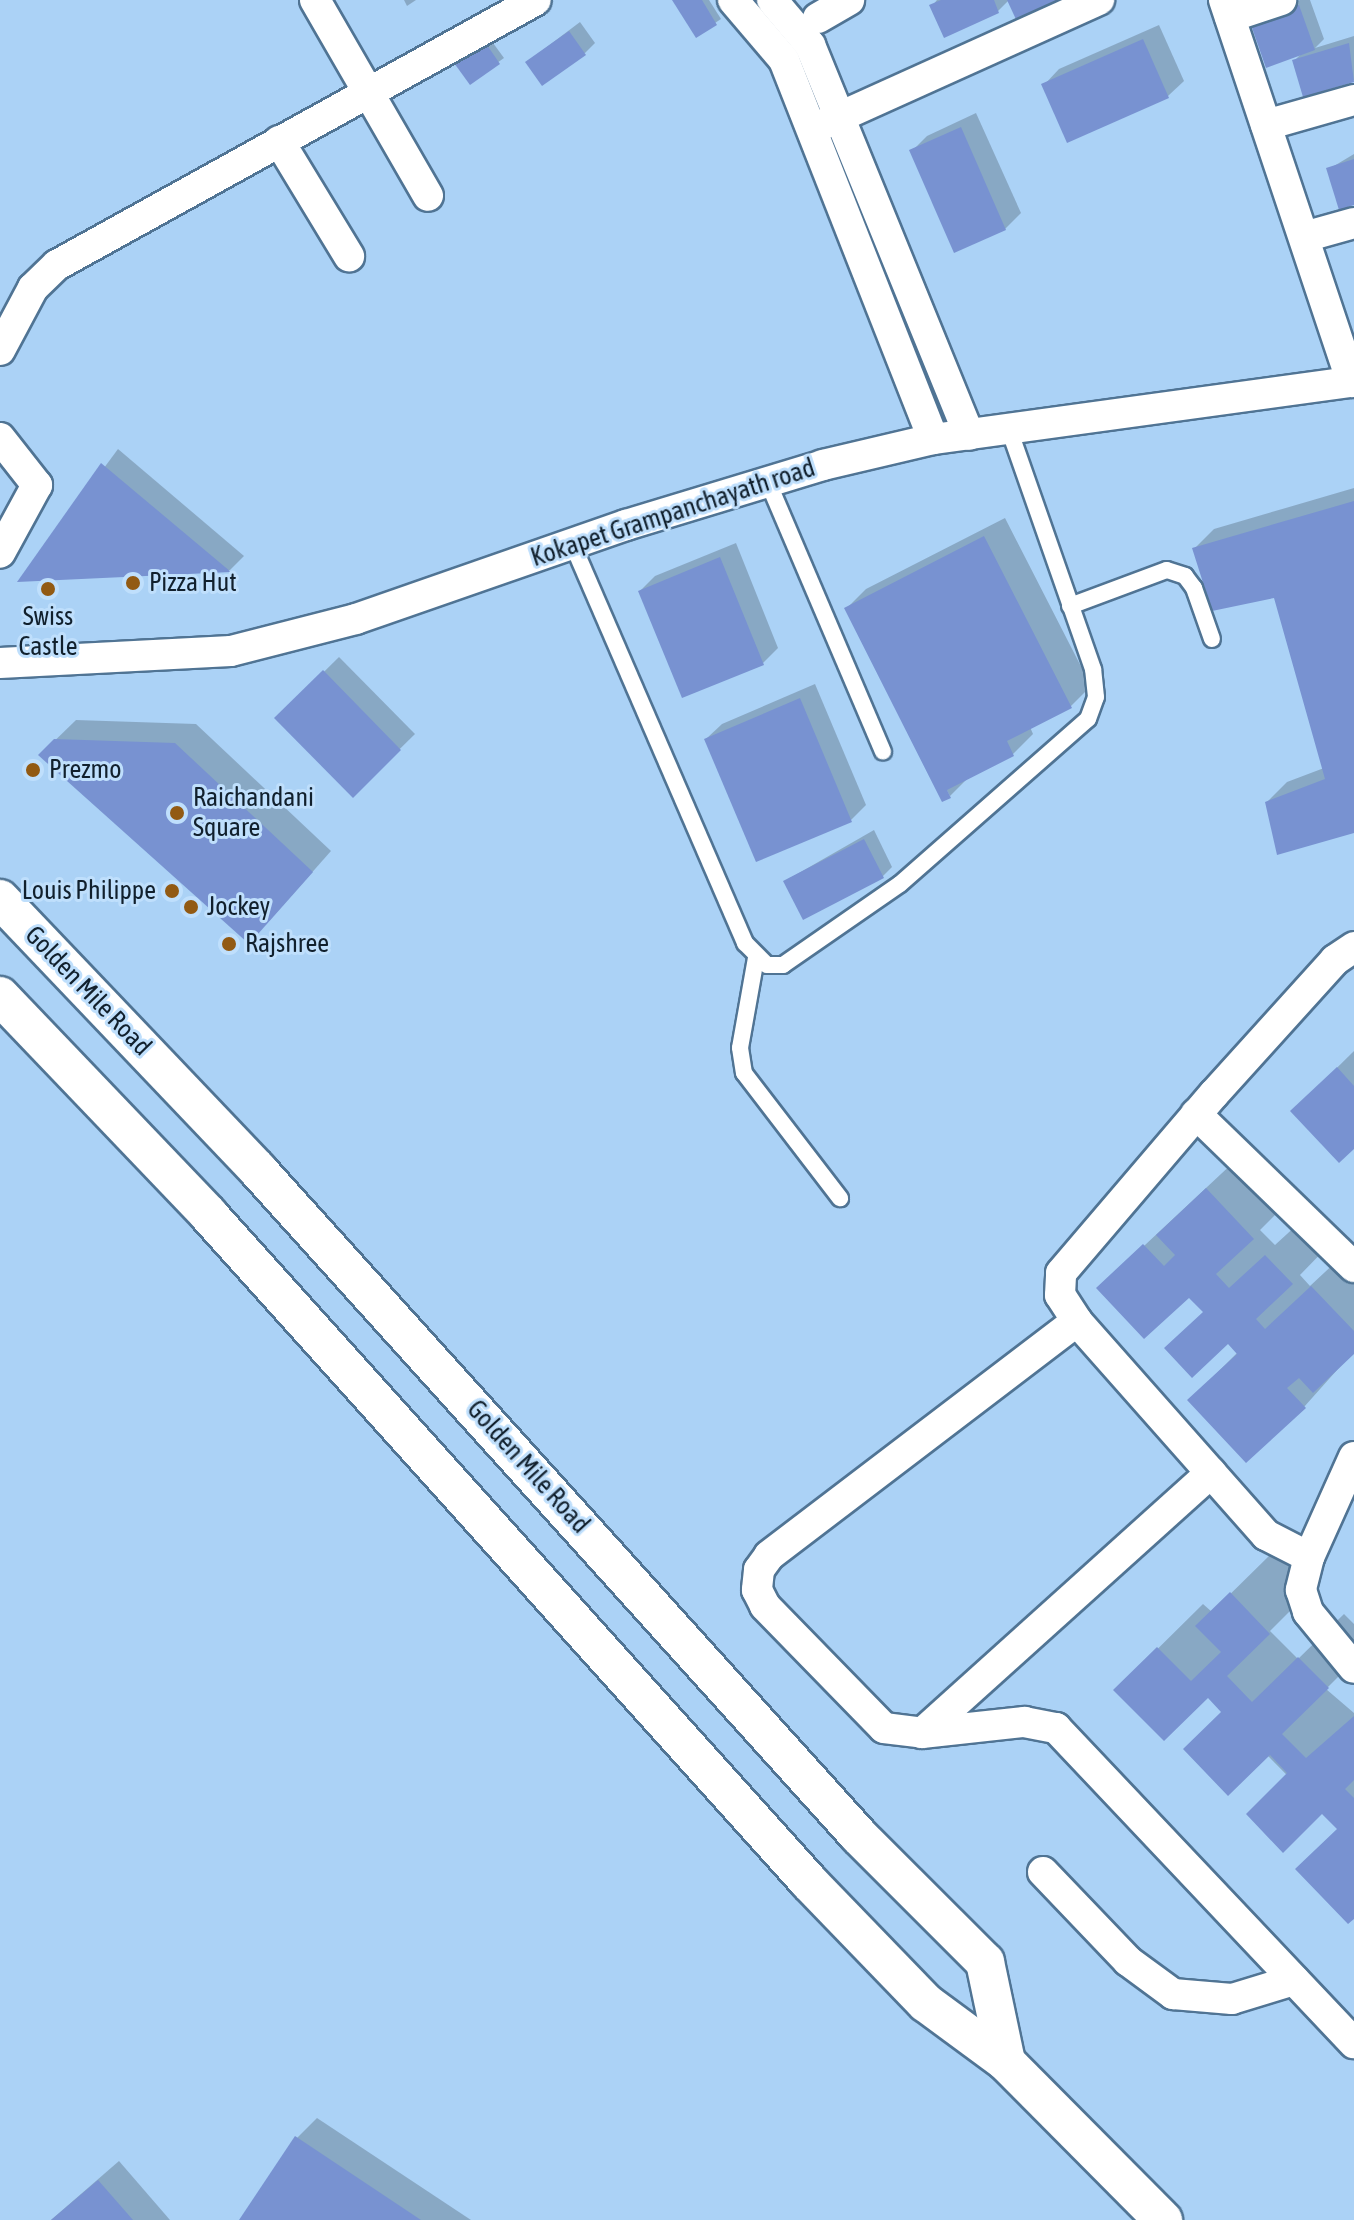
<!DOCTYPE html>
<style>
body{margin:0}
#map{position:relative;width:1354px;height:2220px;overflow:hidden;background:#abd2f6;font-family:"Asap Condensed",sans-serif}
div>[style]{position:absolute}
.shadow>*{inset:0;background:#0003}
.building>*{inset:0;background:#7892d1}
.roads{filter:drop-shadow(2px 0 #507494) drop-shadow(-2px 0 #507494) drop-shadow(0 2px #507494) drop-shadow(0 -2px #507494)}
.service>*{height:16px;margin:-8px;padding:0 8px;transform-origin:8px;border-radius:8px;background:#fff}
.minor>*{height:30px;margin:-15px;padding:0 15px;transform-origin:15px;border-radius:15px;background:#fff}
.tertiary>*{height:38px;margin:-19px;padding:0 19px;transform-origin:19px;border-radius:19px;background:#fff}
.dots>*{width:22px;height:22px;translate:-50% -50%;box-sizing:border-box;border:4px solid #bfdffc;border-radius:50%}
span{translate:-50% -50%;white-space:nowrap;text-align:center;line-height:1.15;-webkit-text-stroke:6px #bfdffc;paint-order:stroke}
.street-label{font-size:26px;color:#11202d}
.poi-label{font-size:26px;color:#11202d}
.left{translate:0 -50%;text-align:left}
.right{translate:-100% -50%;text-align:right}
</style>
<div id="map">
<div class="shadow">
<div style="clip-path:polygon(404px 0,416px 0,407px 6px)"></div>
<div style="clip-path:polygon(675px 0,709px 0,721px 19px,697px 35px)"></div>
<div style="clip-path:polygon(937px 0,1070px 0,1009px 0,998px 11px,932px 6px)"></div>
<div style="clip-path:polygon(1300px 0,1310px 0,1324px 39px,1315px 48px,1354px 36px,1354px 80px,1305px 95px,1294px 61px,1302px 53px,1263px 13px)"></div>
<div style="clip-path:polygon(580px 22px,595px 43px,585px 53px,527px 62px)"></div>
<div style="clip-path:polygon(1159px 25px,1184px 81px,1168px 96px,1068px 141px,1044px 85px,1059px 69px)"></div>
<div style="clip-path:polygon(485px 32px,504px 58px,470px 82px)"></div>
<div style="clip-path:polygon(976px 113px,1021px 213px,1005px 229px,912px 151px,927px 136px)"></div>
<div style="clip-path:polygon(1354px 154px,1354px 203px,1329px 169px)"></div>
<div style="clip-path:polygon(118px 449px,244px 556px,230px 570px,21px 580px)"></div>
<div style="clip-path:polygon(1354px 488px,1354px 831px,1267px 802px,1287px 782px,1324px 768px,1275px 595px,1194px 549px,1214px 529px)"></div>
<div style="clip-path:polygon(1005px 518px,1091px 686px,1071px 706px,1030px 727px,1033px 734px,1013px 754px,969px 777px,950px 796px,846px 609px,866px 589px)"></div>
<div style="clip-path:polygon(736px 543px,778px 648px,763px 663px,640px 591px,655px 576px)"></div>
<div style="clip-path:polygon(339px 657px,415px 734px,353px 795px,277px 718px)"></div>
<div style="clip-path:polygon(815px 684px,866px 805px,851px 820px,706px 739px,722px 724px)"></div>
<div style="clip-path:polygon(76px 720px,196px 724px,331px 851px,269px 921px,40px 755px)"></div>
<div style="clip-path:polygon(874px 830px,892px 867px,882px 877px,785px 881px)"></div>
<div style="clip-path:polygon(1354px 1051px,1354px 1146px,1293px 1111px)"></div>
<div style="clip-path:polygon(1252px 1145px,1297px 1193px,1260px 1230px,1275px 1245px,1311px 1212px,1336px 1238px,1300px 1275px,1310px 1286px,1354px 1245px,1354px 1351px,1304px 1407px,1190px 1400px,1238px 1352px,1189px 1295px,1099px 1288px)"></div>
<div style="clip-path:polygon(1276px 1549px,1313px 1588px,1270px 1631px,1298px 1659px,1344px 1614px,1354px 1624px,1354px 1661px,1326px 1689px,1354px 1713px,1354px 1916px,1339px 1828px,1208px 1695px,1116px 1690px,1203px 1604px,1212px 1612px)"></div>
<div style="clip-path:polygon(317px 2118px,471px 2220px,241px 2220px,297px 2138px)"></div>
<div style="clip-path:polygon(119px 2161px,170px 2220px,51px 2220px)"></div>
</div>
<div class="building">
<div style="clip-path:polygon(672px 0,702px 0,717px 25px,696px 38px)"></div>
<div style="clip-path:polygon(941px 0,994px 0,999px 13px,944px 38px,929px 5px)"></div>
<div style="clip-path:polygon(1007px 0,1073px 0,1019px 26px)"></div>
<div style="clip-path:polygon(1299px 5px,1315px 50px,1266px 68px,1250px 22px)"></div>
<div style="clip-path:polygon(569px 31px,586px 55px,542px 86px,525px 62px)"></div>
<div style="clip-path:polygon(480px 35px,500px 64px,470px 85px,449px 56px)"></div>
<div style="clip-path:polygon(1143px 39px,1169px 98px,1067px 143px,1041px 84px)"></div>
<div style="clip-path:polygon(1349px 43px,1354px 82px,1303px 97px,1292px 60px)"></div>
<div style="clip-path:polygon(961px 127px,1006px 230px,954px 253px,909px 150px)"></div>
<div style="clip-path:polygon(1354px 159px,1354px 205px,1339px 210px,1326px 168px)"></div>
<div style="clip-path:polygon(101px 463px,231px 572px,17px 582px)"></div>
<div style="clip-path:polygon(1354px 501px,1354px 833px,1277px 855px,1265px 802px,1325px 779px,1274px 598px,1212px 611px,1192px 548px)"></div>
<div style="clip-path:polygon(984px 536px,1072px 708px,1007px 741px,1014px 756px,947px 790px,951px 798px,942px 802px,844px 608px)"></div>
<div style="clip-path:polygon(720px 557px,764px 665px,682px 698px,638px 591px)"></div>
<div style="clip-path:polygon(323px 670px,401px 750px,353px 798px,274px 718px)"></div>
<div style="clip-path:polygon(800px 698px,852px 822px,756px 862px,704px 739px)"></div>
<div style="clip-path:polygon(54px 739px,175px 743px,313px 872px,249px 944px,38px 755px)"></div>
<div style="clip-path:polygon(864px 839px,884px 878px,803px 920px,783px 881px)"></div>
<div style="clip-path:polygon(1337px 1067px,1354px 1086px,1354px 1149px,1339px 1163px,1290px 1111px)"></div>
<div style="clip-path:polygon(1206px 1188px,1254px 1239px,1216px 1274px,1229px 1288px,1265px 1255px,1293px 1284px,1256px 1319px,1265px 1329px,1311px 1286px,1354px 1331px,1354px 1354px,1313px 1393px,1299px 1378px,1287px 1388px,1306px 1408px,1246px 1463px,1187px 1400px,1237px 1354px,1228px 1344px,1192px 1378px,1164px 1348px,1203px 1312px,1189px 1298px,1144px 1339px,1096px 1288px,1143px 1244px,1164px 1266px,1175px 1255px,1156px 1235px)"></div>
<div style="clip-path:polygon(1230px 1592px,1270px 1634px,1227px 1676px,1252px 1702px,1298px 1657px,1329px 1688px,1282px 1734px,1306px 1758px,1354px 1716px,1354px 1780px,1345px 1789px,1354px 1798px,1354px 1919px,1348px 1924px,1295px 1869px,1337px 1829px,1322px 1814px,1283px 1853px,1246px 1814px,1287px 1773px,1270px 1755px,1228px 1796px,1183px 1749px,1221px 1712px,1208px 1698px,1164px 1741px,1113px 1690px,1157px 1647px,1191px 1681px,1221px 1652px,1195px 1626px)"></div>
<div style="clip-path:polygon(295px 2136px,421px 2220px,239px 2220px)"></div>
<div style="clip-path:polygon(98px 2180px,133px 2220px,51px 2220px)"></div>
</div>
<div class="roads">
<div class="service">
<div style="left:768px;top:482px;width:293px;rotate:66.9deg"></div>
<div style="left:572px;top:543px;width:436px;rotate:66.6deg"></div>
<div style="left:745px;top:943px;width:31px;rotate:45deg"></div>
<div style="left:767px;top:965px;width:16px"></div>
<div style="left:783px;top:965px;width:142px;rotate:-34.7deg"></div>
<div style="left:900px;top:884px;width:250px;rotate:-41.3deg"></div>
<div style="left:1088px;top:719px;width:23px;rotate:-70deg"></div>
<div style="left:1096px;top:697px;width:28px;rotate:-96deg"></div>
<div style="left:1093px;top:669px;width:254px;rotate:-109.3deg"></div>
<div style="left:1070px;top:606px;width:103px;rotate:-20.4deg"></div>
<div style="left:1167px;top:570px;width:19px;rotate:18deg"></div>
<div style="left:1185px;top:576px;width:15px;rotate:53deg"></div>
<div style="left:1194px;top:588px;width:54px;rotate:70.6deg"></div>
<div style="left:756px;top:958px;width:91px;rotate:100.1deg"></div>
<div style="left:740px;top:1048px;width:25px;rotate:81deg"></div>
<div style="left:744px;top:1073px;width:158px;rotate:52.5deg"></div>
</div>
<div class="minor">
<div style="left:315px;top:0;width:226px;rotate:60deg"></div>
<div style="left:733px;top:0;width:79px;rotate:49.6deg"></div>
<div style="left:784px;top:60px;width:407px;rotate:68.5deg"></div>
<div style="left:772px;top:0;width:59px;rotate:49.8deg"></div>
<div style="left:810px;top:45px;width:421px;rotate:67.8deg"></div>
<div style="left:1224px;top:0;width:403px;rotate:71.5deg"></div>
<div style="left:1230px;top:17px;width:54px;rotate:-18.4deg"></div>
<div style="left:818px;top:18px;width:36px;rotate:-30deg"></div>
<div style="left:824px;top:124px;width:302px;rotate:-24.3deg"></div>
<div style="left:1266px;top:125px;width:91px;rotate:-15.9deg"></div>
<div style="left:279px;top:141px;width:135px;rotate:58.7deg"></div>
<div style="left:1304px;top:237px;width:52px;rotate:-15.6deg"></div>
<div style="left:0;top:350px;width:70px;rotate:-62deg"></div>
<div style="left:33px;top:288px;width:33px;rotate:-44deg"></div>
<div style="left:57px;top:265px;width:547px;rotate:-28.95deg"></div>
<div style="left:0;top:438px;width:60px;rotate:51.8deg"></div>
<div style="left:37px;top:485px;width:77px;rotate:118.6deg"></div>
<div style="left:0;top:663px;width:231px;rotate:-3deg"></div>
<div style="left:231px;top:651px;width:129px;rotate:-14.4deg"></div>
<div style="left:356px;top:619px;width:286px;rotate:-19.2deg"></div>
<div style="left:626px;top:525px;width:206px;rotate:-16.9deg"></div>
<div style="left:823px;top:465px;width:113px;rotate:-13.3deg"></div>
<div style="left:933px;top:439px;width:425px;rotate:-7.8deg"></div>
<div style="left:1196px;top:1114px;width:220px;rotate:44.1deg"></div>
<div style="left:1077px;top:1321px;width:387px;rotate:142.7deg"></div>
<div style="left:769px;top:1556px;width:17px;rotate:126deg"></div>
<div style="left:759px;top:1570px;width:20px;rotate:96deg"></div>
<div style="left:757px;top:1590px;width:18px;rotate:63deg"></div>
<div style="left:765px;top:1606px;width:170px;rotate:45.7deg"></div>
<div style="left:884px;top:1728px;width:38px;rotate:7deg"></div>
<div style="left:922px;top:1733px;width:103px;rotate:-6.2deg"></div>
<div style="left:1024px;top:1722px;width:33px;rotate:11deg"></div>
<div style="left:1056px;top:1728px;width:434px;rotate:46.6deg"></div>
<div style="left:1354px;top:1457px;width:110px;rotate:114.2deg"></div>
<div style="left:1309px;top:1557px;width:34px;rotate:104deg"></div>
<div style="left:1301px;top:1590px;width:23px;rotate:72deg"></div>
<div style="left:1308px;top:1612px;width:72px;rotate:50.6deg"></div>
<div style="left:1309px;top:1557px;width:48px;rotate:-152.9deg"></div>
<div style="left:1266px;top:1535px;width:286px;rotate:-131.5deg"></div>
<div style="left:1077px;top:1321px;width:31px;rotate:-123deg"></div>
<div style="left:1060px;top:1295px;width:22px;rotate:-87deg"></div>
<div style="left:1061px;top:1273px;width:235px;rotate:-49.5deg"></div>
<div style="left:1214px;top:1094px;width:181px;rotate:-47.9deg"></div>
<div style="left:1335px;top:960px;width:23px;rotate:-34deg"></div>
<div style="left:922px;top:1733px;width:389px;rotate:-42deg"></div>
<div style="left:1043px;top:1872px;width:123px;rotate:46.3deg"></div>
<div style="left:1128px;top:1961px;width:56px;rotate:36.3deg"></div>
<div style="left:1173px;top:1994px;width:59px;rotate:4.8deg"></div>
<div style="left:1232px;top:1999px;width:65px;rotate:-17deg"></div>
</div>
<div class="tertiary">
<div style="left:0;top:899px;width:373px;rotate:46.4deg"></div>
<div style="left:257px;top:1169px;width:898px;rotate:47.93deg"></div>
<div style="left:859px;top:1836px;width:178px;rotate:45deg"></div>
<div style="left:985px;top:1962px;width:102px;rotate:78.1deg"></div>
<div style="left:0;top:996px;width:301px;rotate:46.3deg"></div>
<div style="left:208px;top:1214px;width:899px;rotate:48.02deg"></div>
<div style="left:809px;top:1882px;width:168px;rotate:46deg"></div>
<div style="left:926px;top:2003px;width:99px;rotate:36.4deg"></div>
<div style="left:1006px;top:2062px;width:223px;rotate:45.2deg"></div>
</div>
</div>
<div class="dots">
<div style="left:133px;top:583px;background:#925a13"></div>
<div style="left:48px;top:589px;background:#925a13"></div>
<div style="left:33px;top:770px;background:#925a13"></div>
<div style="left:177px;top:813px;background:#925a13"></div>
<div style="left:172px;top:891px;background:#925a13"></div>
<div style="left:191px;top:907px;background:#925a13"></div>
<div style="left:229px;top:944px;background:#925a13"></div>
</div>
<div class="street-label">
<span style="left:673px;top:513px;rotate:-18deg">Kokapet Grampanchayath road</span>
<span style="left:88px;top:991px;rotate:46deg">Golden Mile Road</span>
<span style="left:528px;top:1467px;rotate:48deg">Golden Mile Road</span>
</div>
<div class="poi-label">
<span class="left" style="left:149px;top:583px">Pizza Hut</span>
<span style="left:48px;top:632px">Swiss<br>Castle</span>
<span class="left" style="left:49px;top:770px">Prezmo</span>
<span class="left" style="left:193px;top:813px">Raichandani<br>Square</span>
<span class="right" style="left:156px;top:891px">Louis Philippe</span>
<span class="left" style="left:207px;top:907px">Jockey</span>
<span class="left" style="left:245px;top:944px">Rajshree</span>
</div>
</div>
